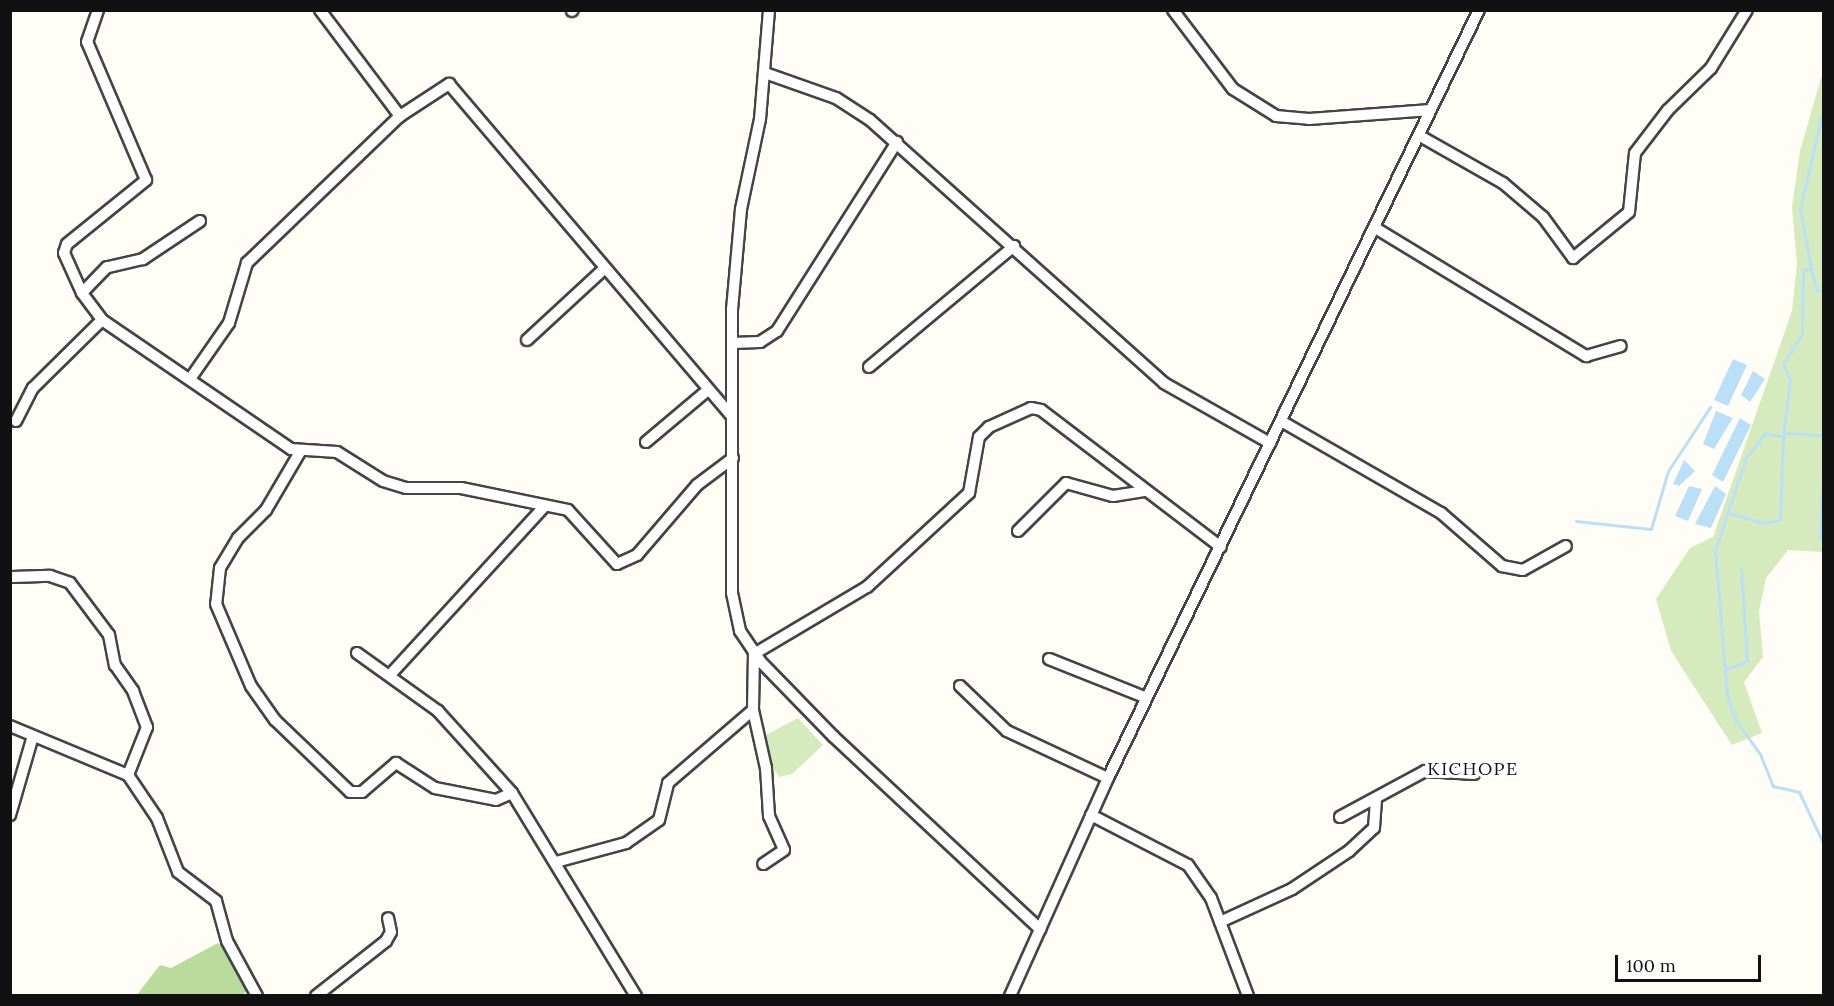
<!DOCTYPE html>
<style>
body{margin:0}
#map{position:relative;width:1834px;height:1006px;overflow:hidden;background:#fffdf5;font-family:Lora,serif}
div>[style]{position:absolute}
.green>*{inset:0;background:#d5ebbd}
.forest>*{inset:0;background:#b9dc9c}
.water>*{inset:0;background:#b9e0f7}
.stream>*{height:3px;margin:-1.5px;padding:0 1.5px;transform-origin:1.5px;border-radius:1.5px;background:#b9e0f7}
.roads{filter:drop-shadow(2px 0 #444) drop-shadow(-2px 0 #444) drop-shadow(0 2px #444) drop-shadow(0 -2px #444)}
.minor>*{height:10px;margin:-5px;padding:0 5px;transform-origin:5px;border-radius:5px;background:#fff}
span{translate:-50% -50%;white-space:nowrap;text-align:center;line-height:1.15;-webkit-text-stroke:6px #fff;paint-order:stroke}
.quarter-label{font-size:18px;color:#111;letter-spacing:1.5px}
.frame{position:absolute;inset:0;border:12px solid #111;pointer-events:none}
.scale{position:absolute;left:1615px;top:955px;width:146px;height:27px;box-sizing:border-box;border:3px solid #111;border-top:0;padding-left:8px;font-size:18px;line-height:21px;white-space:nowrap;color:#111;-webkit-text-stroke:4px #fff;paint-order:stroke}
</style>
<div id="map">
<div class="green">
<div style="clip-path:polygon(1823px 71px,1823px 552px,1788px 550px,1766px 578px,1759px 611px,1763px 657px,1744px 682px,1762px 733px,1732px 745px,1671px 651px,1656px 599px,1690px 548px,1713px 537px,1792px 311px,1797px 264px,1792px 207px,1800px 151px)"></div>
<div style="clip-path:polygon(798px 718px,823px 745px,792px 774px,779px 777px,765px 755px,764px 736px)"></div>
</div>
<div class="forest">
<div style="clip-path:polygon(218px 943px,244px 965px,249px 990px,241px 995px,136px 996px,160px 965px,171px 968px)"></div>
</div>
<div class="water">
<div style="clip-path:polygon(1733px 359px,1747px 365px,1728px 406px,1714px 400px)"></div>
<div style="clip-path:polygon(1753px 371px,1765px 379px,1750px 402px,1741px 395px)"></div>
<div style="clip-path:polygon(1716px 411px,1733px 418px,1714px 449px,1703px 444px)"></div>
<div style="clip-path:polygon(1740px 418px,1751px 425px,1723px 482px,1712px 475px)"></div>
<div style="clip-path:polygon(1684px 460px,1695px 471px,1679px 486px,1673px 484px)"></div>
<div style="clip-path:polygon(1689px 486px,1702px 489px,1688px 521px,1675px 516px)"></div>
<div style="clip-path:polygon(1715px 486px,1726px 494px,1711px 528px,1695px 524px)"></div>
</div>
<div class="stream">
<div style="left:1824px;top:106px;width:106px;rotate:103.1deg"></div>
<div style="left:1800px;top:209px;width:60px;rotate:79.4deg"></div>
<div style="left:1811px;top:268px;width:8px;rotate:166deg"></div>
<div style="left:1803px;top:270px;width:64px;rotate:90.9deg"></div>
<div style="left:1802px;top:334px;width:36px;rotate:122deg"></div>
<div style="left:1783px;top:364px;width:17px;rotate:66deg"></div>
<div style="left:1790px;top:380px;width:57px;rotate:97deg"></div>
<div style="left:1783px;top:437px;width:18px;rotate:-167deg"></div>
<div style="left:1765px;top:433px;width:34px;rotate:127deg"></div>
<div style="left:1745px;top:460px;width:95px;rotate:108.4deg"></div>
<div style="left:1715px;top:550px;width:145px;rotate:85.3deg"></div>
<div style="left:1727px;top:695px;width:25px;rotate:72deg"></div>
<div style="left:1735px;top:719px;width:43px;rotate:54.5deg"></div>
<div style="left:1760px;top:754px;width:35px;rotate:68deg"></div>
<div style="left:1773px;top:786px;width:27px;rotate:13deg"></div>
<div style="left:1799px;top:792px;width:59px;rotate:64.7deg"></div>
<div style="left:1811px;top:268px;width:23px;rotate:77deg"></div>
<div style="left:1816px;top:290px;width:8px"></div>
<div style="left:1784px;top:433px;width:40px;rotate:2.9deg"></div>
<div style="left:1730px;top:513px;width:34px;rotate:17deg"></div>
<div style="left:1763px;top:523px;width:17px;rotate:-10deg"></div>
<div style="left:1780px;top:520px;width:82px;rotate:-87.9deg"></div>
<div style="left:1576px;top:521px;width:75px;rotate:6.1deg"></div>
<div style="left:1651px;top:529px;width:60px;rotate:-73.7deg"></div>
<div style="left:1668px;top:471px;width:77px;rotate:-56.7deg"></div>
<div style="left:1820px;top:539px;width:90px;rotate:-87.5deg"></div>
<div style="left:1724px;top:670px;width:25px;rotate:-21deg"></div>
<div style="left:1747px;top:661px;width:93px;rotate:-93.7deg"></div>
</div>
<div class="roads">
<div class="minor">
<div style="left:320px;top:10px;width:133px;rotate:53deg"></div>
<div style="left:769px;top:10px;width:109px;rotate:94.7deg"></div>
<div style="left:760px;top:119px;width:92px;rotate:101.9deg"></div>
<div style="left:741px;top:209px;width:100px;rotate:95.1deg"></div>
<div style="left:732px;top:309px;width:284px;rotate:90deg"></div>
<div style="left:732px;top:593px;width:39px;rotate:78deg"></div>
<div style="left:740px;top:631px;width:36px;rotate:56deg"></div>
<div style="left:760px;top:661px;width:106px;rotate:45.8deg"></div>
<div style="left:834px;top:737px;width:282px;rotate:43deg"></div>
<div style="left:1173px;top:10px;width:99px;rotate:52.8deg"></div>
<div style="left:1233px;top:89px;width:51px;rotate:32.1deg"></div>
<div style="left:1276px;top:116px;width:33px;rotate:5deg"></div>
<div style="left:1309px;top:119px;width:122px;rotate:-4.2deg"></div>
<div style="left:572px;top:11px;width:1px;rotate:-45deg"></div>
<div style="left:765px;top:73px;width:75px;rotate:19.4deg"></div>
<div style="left:836px;top:98px;width:40px;rotate:32.9deg"></div>
<div style="left:870px;top:120px;width:394px;rotate:41.8deg"></div>
<div style="left:1164px;top:383px;width:122px;rotate:29.5deg"></div>
<div style="left:1420px;top:136px;width:95px;rotate:29.5deg"></div>
<div style="left:1503px;top:183px;width:52px;rotate:40.4deg"></div>
<div style="left:1543px;top:217px;width:51px;rotate:53.8deg"></div>
<div style="left:1573px;top:258px;width:72px;rotate:-39.4deg"></div>
<div style="left:1629px;top:212px;width:59px;rotate:-84.2deg"></div>
<div style="left:1635px;top:153px;width:54px;rotate:-52.5deg"></div>
<div style="left:1668px;top:110px;width:60px;rotate:-44.3deg"></div>
<div style="left:1711px;top:68px;width:68px;rotate:-58.2deg"></div>
<div style="left:200px;top:221px;width:69px;rotate:146.3deg"></div>
<div style="left:143px;top:259px;width:37px;rotate:167deg"></div>
<div style="left:107px;top:267px;width:36px;rotate:134deg"></div>
<div style="left:82px;top:293px;width:34px;rotate:53deg"></div>
<div style="left:102px;top:320px;width:229px;rotate:34.3deg"></div>
<div style="left:291px;top:449px;width:46px;rotate:3.7deg"></div>
<div style="left:337px;top:452px;width:54px;rotate:32.2deg"></div>
<div style="left:383px;top:481px;width:24px;rotate:17deg"></div>
<div style="left:406px;top:488px;width:55px"></div>
<div style="left:461px;top:488px;width:109px;rotate:11.6deg"></div>
<div style="left:568px;top:510px;width:73px;rotate:47.8deg"></div>
<div style="left:617px;top:564px;width:22px;rotate:-24deg"></div>
<div style="left:637px;top:555px;width:92px;rotate:-49.4deg"></div>
<div style="left:697px;top:485px;width:45px;rotate:-36.9deg"></div>
<div style="left:1377px;top:229px;width:245px;rotate:31.3deg"></div>
<div style="left:1586px;top:356px;width:36px;rotate:-16deg"></div>
<div style="left:82px;top:293px;width:44px;rotate:-114.2deg"></div>
<div style="left:64px;top:253px;width:9px;rotate:-72deg"></div>
<div style="left:67px;top:244px;width:102px;rotate:-39deg"></div>
<div style="left:146px;top:180px;width:150px;rotate:-113.1deg"></div>
<div style="left:87px;top:42px;width:34px;rotate:-71deg"></div>
<div style="left:527px;top:340px;width:106px;rotate:-42.7deg"></div>
<div style="left:732px;top:343px;width:28px;rotate:-2deg"></div>
<div style="left:760px;top:342px;width:20px;rotate:-33deg"></div>
<div style="left:777px;top:331px;width:224px;rotate:-57.6deg"></div>
<div style="left:869px;top:367px;width:189px;rotate:-39.8deg"></div>
<div style="left:190px;top:379px;width:68px;rotate:-55.1deg"></div>
<div style="left:229px;top:323px;width:63px;rotate:-73.3deg"></div>
<div style="left:247px;top:263px;width:212px;rotate:-43.9deg"></div>
<div style="left:400px;top:116px;width:59px;rotate:-33.1deg"></div>
<div style="left:449px;top:84px;width:435px;rotate:49.6deg"></div>
<div style="left:16px;top:421px;width:37px;rotate:-63deg"></div>
<div style="left:33px;top:388px;width:97px;rotate:-44.6deg"></div>
<div style="left:1281px;top:421px;width:185px;rotate:29.9deg"></div>
<div style="left:1441px;top:513px;width:81px;rotate:41deg"></div>
<div style="left:1502px;top:566px;width:21px;rotate:11deg"></div>
<div style="left:1523px;top:570px;width:49px;rotate:-29.2deg"></div>
<div style="left:646px;top:442px;width:81px;rotate:-40deg"></div>
<div style="left:300px;top:452px;width:67px;rotate:120.4deg"></div>
<div style="left:266px;top:510px;width:40px;rotate:135deg"></div>
<div style="left:238px;top:538px;width:35px;rotate:121deg"></div>
<div style="left:220px;top:568px;width:36px;rotate:96deg"></div>
<div style="left:216px;top:604px;width:89px;rotate:66.9deg"></div>
<div style="left:251px;top:686px;width:42px;rotate:54.8deg"></div>
<div style="left:275px;top:720px;width:104px;rotate:43.8deg"></div>
<div style="left:350px;top:792px;width:12px"></div>
<div style="left:362px;top:792px;width:45px;rotate:-40.5deg"></div>
<div style="left:396px;top:763px;width:46px;rotate:32.7deg"></div>
<div style="left:435px;top:788px;width:62px;rotate:11.1deg"></div>
<div style="left:496px;top:800px;width:17px;rotate:-24deg"></div>
<div style="left:512px;top:793px;width:238px;rotate:58.6deg"></div>
<div style="left:1018px;top:531px;width:68px;rotate:-45deg"></div>
<div style="left:1066px;top:483px;width:49px;rotate:15.5deg"></div>
<div style="left:1113px;top:496px;width:33px;rotate:-9deg"></div>
<div style="left:12px;top:577px;width:38px;rotate:-2deg"></div>
<div style="left:50px;top:576px;width:21px;rotate:19deg"></div>
<div style="left:70px;top:583px;width:65px;rotate:53.1deg"></div>
<div style="left:109px;top:635px;width:31px;rotate:79deg"></div>
<div style="left:115px;top:665px;width:32px;rotate:55deg"></div>
<div style="left:133px;top:691px;width:39px;rotate:69deg"></div>
<div style="left:147px;top:727px;width:52px;rotate:111.6deg"></div>
<div style="left:357px;top:653px;width:100px;rotate:35.6deg"></div>
<div style="left:438px;top:711px;width:110px;rotate:47.9deg"></div>
<div style="left:1049px;top:659px;width:105px;rotate:21.7deg"></div>
<div style="left:390px;top:675px;width:229px;rotate:-47.5deg"></div>
<div style="left:960px;top:686px;width:65px;rotate:43.8deg"></div>
<div style="left:1007px;top:731px;width:111px;rotate:25deg"></div>
<div style="left:753px;top:710px;width:59px;rotate:77.4deg"></div>
<div style="left:766px;top:768px;width:48px;rotate:86.4deg"></div>
<div style="left:769px;top:816px;width:37px;rotate:66deg"></div>
<div style="left:784px;top:850px;width:25px;rotate:146deg"></div>
<div style="left:10px;top:726px;width:128px;rotate:22.6deg"></div>
<div style="left:128px;top:775px;width:52px;rotate:56deg"></div>
<div style="left:157px;top:818px;width:58px;rotate:68.7deg"></div>
<div style="left:178px;top:872px;width:48px;rotate:37.3deg"></div>
<div style="left:216px;top:901px;width:41px;rotate:74.6deg"></div>
<div style="left:227px;top:941px;width:63px;rotate:61.4deg"></div>
<div style="left:10px;top:815px;width:82px;rotate:-73.8deg"></div>
<div style="left:1091px;top:815px;width:109px;rotate:27.3deg"></div>
<div style="left:1188px;top:865px;width:40px;rotate:55.1deg"></div>
<div style="left:1211px;top:898px;width:105px;rotate:69.3deg"></div>
<div style="left:1340px;top:817px;width:97px;rotate:-28.4deg"></div>
<div style="left:1425px;top:771px;width:49px;rotate:3.5deg"></div>
<div style="left:556px;top:862px;width:73px;rotate:-15.2deg"></div>
<div style="left:626px;top:843px;width:40px;rotate:-34.9deg"></div>
<div style="left:659px;top:820px;width:38px;rotate:-76deg"></div>
<div style="left:668px;top:783px;width:112px;rotate:-40.7deg"></div>
<div style="left:753px;top:710px;width:56px;rotate:-89deg"></div>
<div style="left:754px;top:654px;width:131px;rotate:-30.7deg"></div>
<div style="left:867px;top:587px;width:139px;rotate:-42.7deg"></div>
<div style="left:969px;top:493px;width:57px;rotate:-79.9deg"></div>
<div style="left:979px;top:437px;width:14px;rotate:-45deg"></div>
<div style="left:989px;top:427px;width:46px;rotate:-24.3deg"></div>
<div style="left:1031px;top:408px;width:10px;rotate:11deg"></div>
<div style="left:1041px;top:410px;width:226px;rotate:37.3deg"></div>
<div style="left:1220px;top:922px;width:79px;rotate:-24.6deg"></div>
<div style="left:1292px;top:889px;width:69px;rotate:-33.7deg"></div>
<div style="left:1349px;top:851px;width:34px;rotate:-43deg"></div>
<div style="left:1374px;top:828px;width:27px;rotate:-86deg"></div>
<div style="left:316px;top:996px;width:89px;rotate:-38.2deg"></div>
<div style="left:386px;top:941px;width:10px;rotate:-61deg"></div>
<div style="left:391px;top:932px;width:14px;rotate:-102deg"></div>
<div style="left:1010px;top:996px;width:239px;rotate:-65.8deg"></div>
<div style="left:1108px;top:778px;width:853px;rotate:-64.22deg"></div>
</div>
</div>
<div class="quarter-label">
<span style="left:1473px;top:769px">KICHOPE</span>
</div>
<div class="frame"></div>
<div class="scale">100 m</div>
</div>
